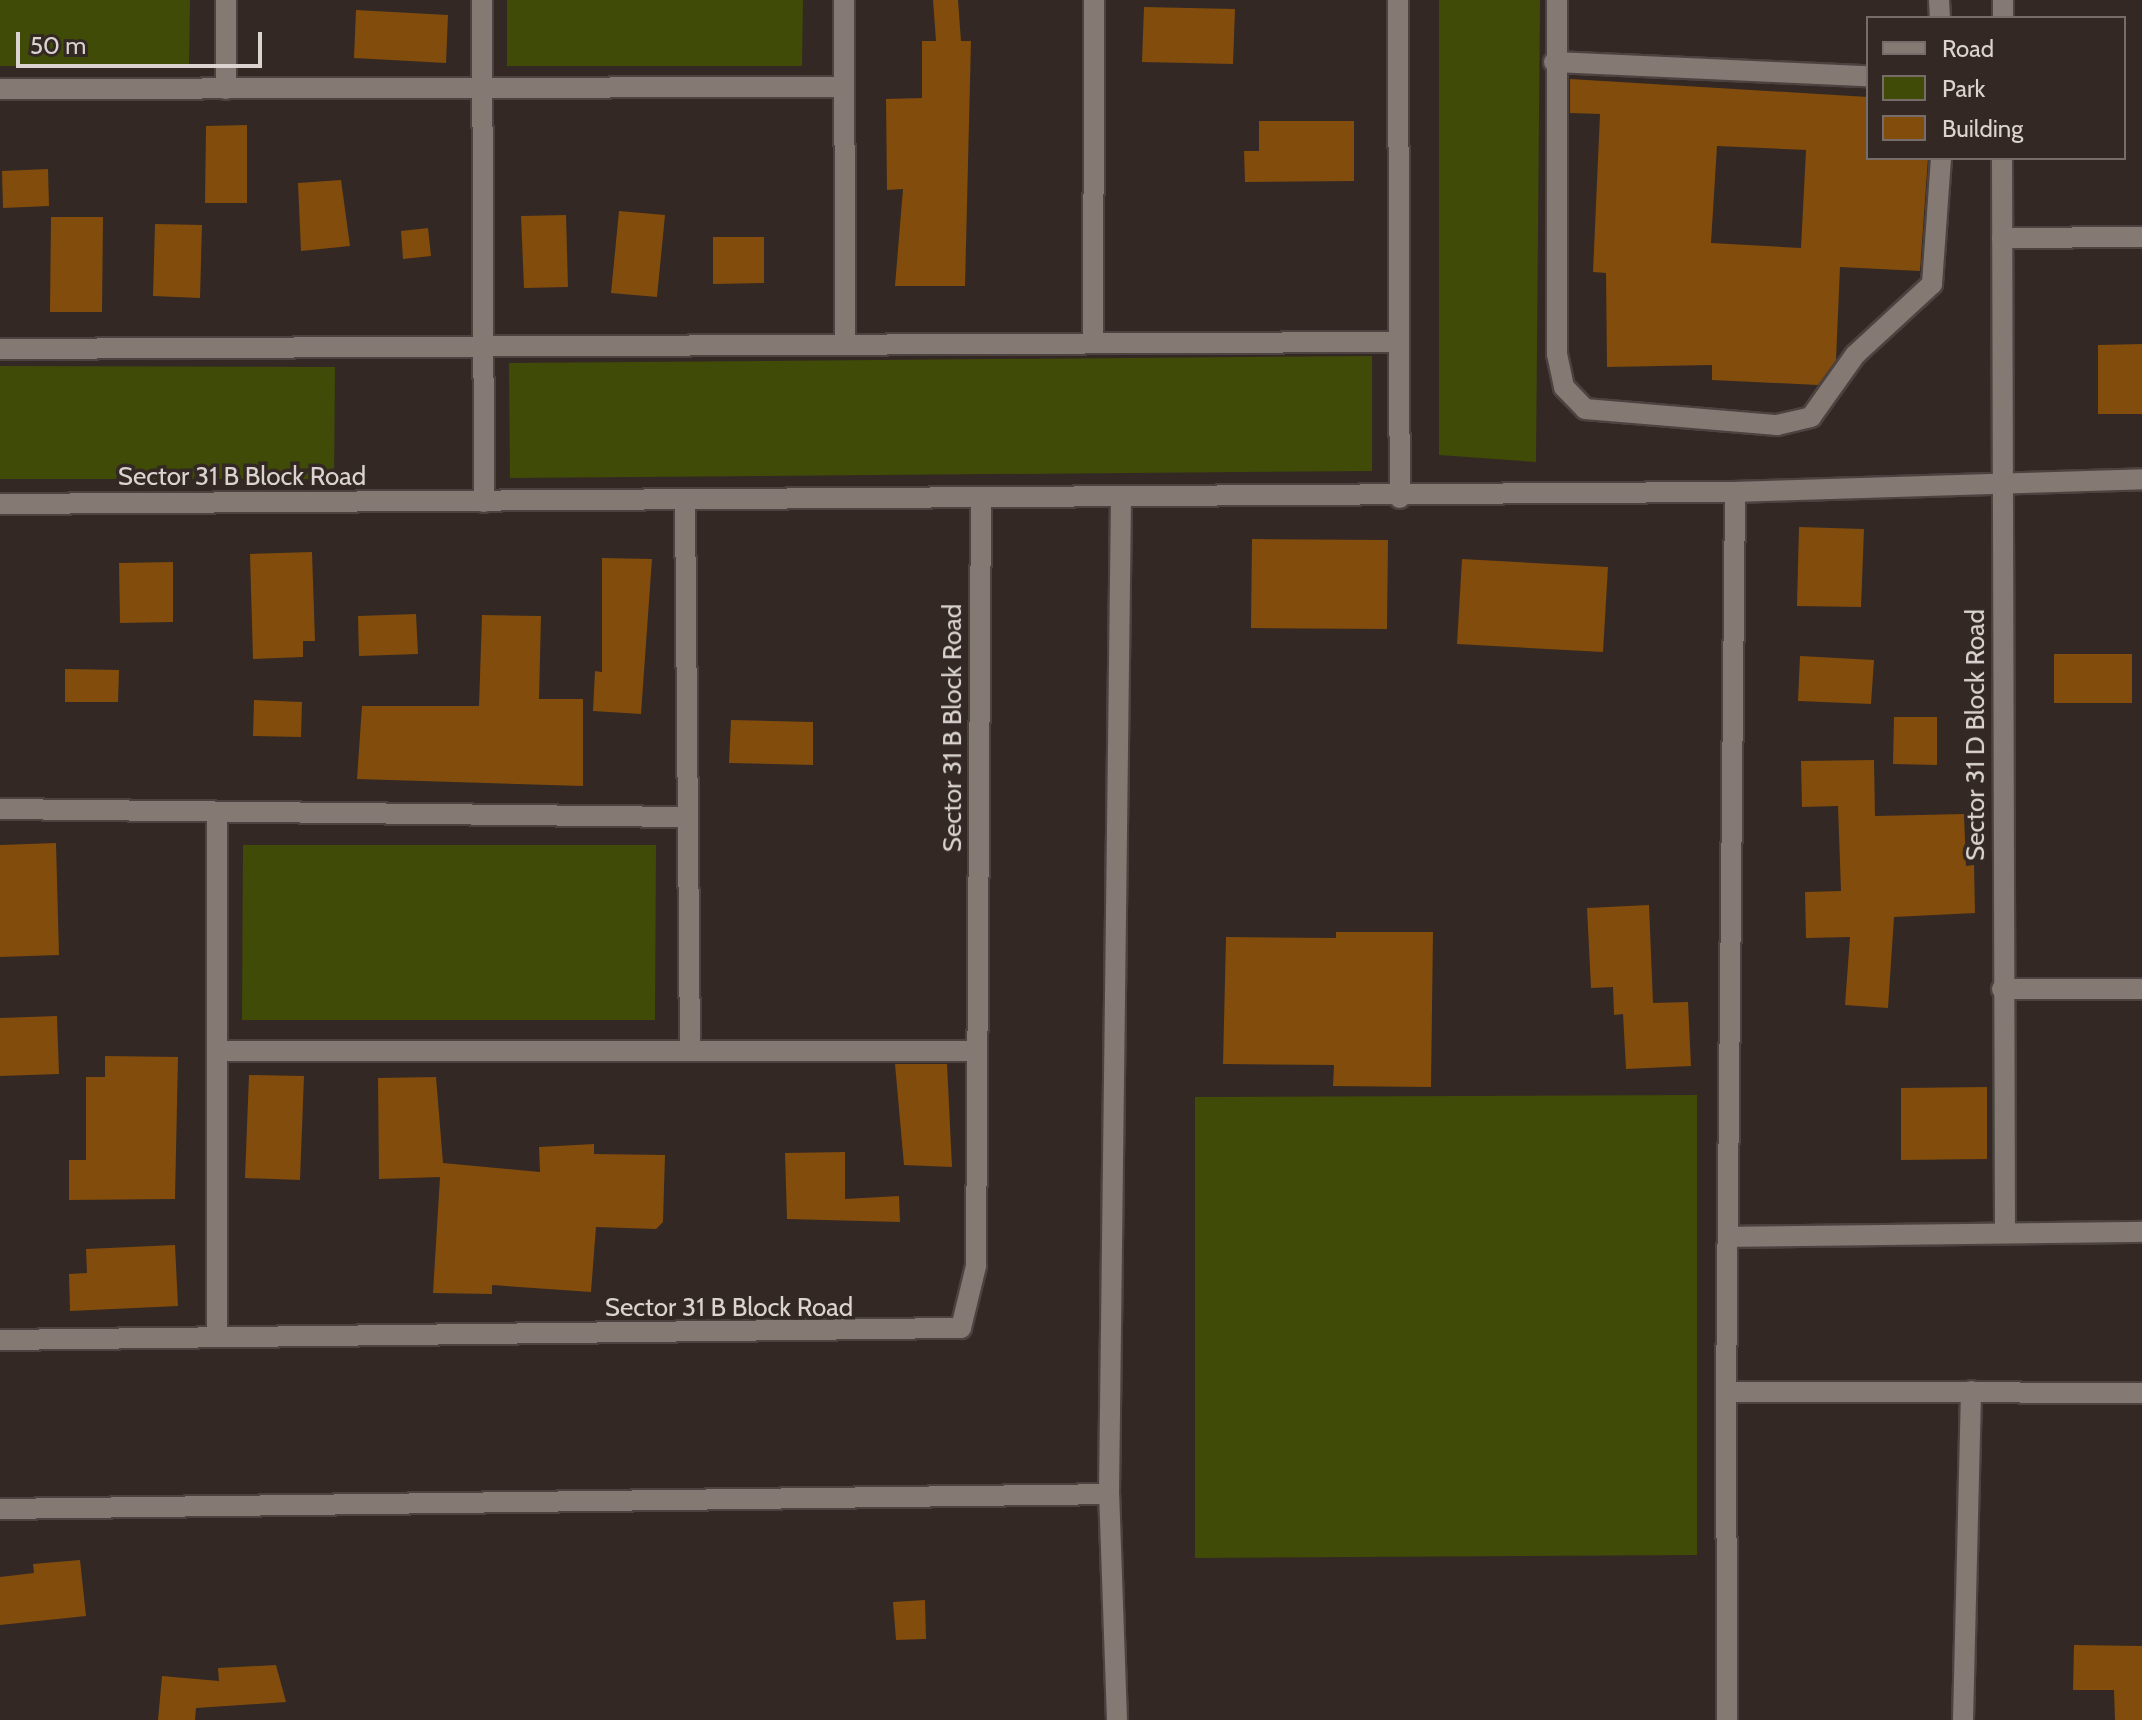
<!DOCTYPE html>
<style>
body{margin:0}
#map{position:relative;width:2142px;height:1720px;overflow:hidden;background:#332824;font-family:Cabin,sans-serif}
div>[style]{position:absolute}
.green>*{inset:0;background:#404b07}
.building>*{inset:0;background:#814c0c}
.roads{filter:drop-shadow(2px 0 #4c4340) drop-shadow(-2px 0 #4c4340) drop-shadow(0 2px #4c4340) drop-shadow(0 -2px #4c4340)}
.street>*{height:20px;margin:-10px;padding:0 10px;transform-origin:10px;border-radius:10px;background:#857973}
span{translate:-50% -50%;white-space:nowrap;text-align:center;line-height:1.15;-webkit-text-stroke:7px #332824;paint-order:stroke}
.street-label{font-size:26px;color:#dad3d0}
.legend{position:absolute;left:1866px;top:16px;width:260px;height:144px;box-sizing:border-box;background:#332824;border:2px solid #766c69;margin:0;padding:10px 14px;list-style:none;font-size:24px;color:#dad3d0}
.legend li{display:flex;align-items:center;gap:16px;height:40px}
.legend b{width:40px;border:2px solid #766c69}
.scale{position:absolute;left:16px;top:32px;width:246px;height:36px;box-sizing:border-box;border:4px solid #dad3d0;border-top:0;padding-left:10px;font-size:24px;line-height:28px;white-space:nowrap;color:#dad3d0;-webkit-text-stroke:6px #332824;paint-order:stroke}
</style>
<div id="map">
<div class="green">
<div style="clip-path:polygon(0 0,190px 0,189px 67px,0 66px)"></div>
<div style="clip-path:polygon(507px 0,803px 0,802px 66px,507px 66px)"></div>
<div style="clip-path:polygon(1439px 0,1540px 0,1536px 462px,1439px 455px)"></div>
<div style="clip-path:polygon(1372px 356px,1372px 471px,510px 478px,509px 363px)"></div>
<div style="clip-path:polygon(0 366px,335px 367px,334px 479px,0 479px)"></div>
<div style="clip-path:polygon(243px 845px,656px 845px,655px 1020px,242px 1020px)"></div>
<div style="clip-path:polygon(1697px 1095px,1697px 1555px,1195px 1558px,1195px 1097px)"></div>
</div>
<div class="building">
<div style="clip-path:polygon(933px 0,958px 0,961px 41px,971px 41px,965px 286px,895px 286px,903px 189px,887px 190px,886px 99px,922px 98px,922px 41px,936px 41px)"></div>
<div style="clip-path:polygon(1144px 7px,1235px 9px,1233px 64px,1142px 62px)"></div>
<div style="clip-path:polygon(356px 10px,448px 15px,446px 63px,354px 58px)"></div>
<div style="clip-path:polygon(evenodd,1570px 79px,1868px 97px,1868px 158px,1928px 158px,1920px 271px,1840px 267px,1836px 360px,1818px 385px,1712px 380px,1712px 365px,1607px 367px,1606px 273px,1593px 272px,1600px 114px,1570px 113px,1570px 79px,1717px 146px,1806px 150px,1801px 248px,1711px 243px,1717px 146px)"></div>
<div style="clip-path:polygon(1259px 121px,1354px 121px,1354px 181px,1245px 182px,1244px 151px,1259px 151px)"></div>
<div style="clip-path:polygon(247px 125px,247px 203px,205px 203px,206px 126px)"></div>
<div style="clip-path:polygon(48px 169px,49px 206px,3px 208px,2px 171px)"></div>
<div style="clip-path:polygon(341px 180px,350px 246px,301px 251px,298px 183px)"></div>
<div style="clip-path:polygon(619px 211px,665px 215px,657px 297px,611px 293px)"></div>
<div style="clip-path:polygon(566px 215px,568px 287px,524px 288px,521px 216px)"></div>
<div style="clip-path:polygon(51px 217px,103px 217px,102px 312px,50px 312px)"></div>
<div style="clip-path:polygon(155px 224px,202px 225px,200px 298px,153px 296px)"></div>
<div style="clip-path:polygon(428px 228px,431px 256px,403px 259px,401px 231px)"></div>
<div style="clip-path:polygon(713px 237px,764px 237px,764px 283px,713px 284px)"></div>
<div style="clip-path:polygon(2142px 344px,2142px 414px,2098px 414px,2098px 345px)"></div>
<div style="clip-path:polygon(1799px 527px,1864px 529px,1861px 607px,1797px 606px)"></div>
<div style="clip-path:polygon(1252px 539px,1388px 540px,1387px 629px,1251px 628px)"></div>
<div style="clip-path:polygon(312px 552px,315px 641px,303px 641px,303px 657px,253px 659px,250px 554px)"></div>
<div style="clip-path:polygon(602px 558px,652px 559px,641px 714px,593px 711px,595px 671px,602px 672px)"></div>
<div style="clip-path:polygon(1462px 559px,1608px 567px,1603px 652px,1457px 644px)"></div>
<div style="clip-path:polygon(173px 562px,173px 622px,120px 623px,119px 563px)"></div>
<div style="clip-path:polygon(416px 614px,418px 654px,359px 656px,358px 616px)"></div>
<div style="clip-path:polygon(482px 615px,541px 616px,539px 699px,583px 699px,583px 786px,357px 779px,362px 706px,479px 706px)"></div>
<div style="clip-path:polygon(2054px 654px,2132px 654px,2132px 703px,2054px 703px)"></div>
<div style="clip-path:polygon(1800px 656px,1874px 660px,1871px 704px,1798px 701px)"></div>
<div style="clip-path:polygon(65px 669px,119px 670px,118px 702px,65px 702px)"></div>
<div style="clip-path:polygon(254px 700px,302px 702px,301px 737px,253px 736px)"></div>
<div style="clip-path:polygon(1894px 717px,1937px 717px,1937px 765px,1893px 764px)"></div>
<div style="clip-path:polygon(731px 720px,813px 722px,813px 765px,729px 763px)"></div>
<div style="clip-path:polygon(1874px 760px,1875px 816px,1964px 814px,1966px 866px,1974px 865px,1975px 913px,1894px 917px,1888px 1008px,1845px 1005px,1850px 937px,1806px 938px,1805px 892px,1841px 891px,1838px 806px,1802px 807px,1801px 761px)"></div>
<div style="clip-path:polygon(56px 843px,59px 955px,0 957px,0 845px)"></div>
<div style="clip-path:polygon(1649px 905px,1653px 1003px,1688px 1002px,1691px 1066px,1626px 1069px,1623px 1014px,1614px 1015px,1613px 987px,1591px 988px,1587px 908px)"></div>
<div style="clip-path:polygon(1336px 932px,1433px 932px,1431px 1087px,1333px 1086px,1334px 1065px,1223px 1064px,1226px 937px,1336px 938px)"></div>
<div style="clip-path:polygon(57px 1016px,59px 1074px,0 1076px,0 1018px)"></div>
<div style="clip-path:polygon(105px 1056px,178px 1057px,175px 1199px,69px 1200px,69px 1160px,86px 1160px,86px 1077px,105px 1077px)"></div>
<div style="clip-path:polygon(895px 1064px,947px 1064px,952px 1167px,904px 1165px)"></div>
<div style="clip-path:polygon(249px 1075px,304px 1076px,300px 1180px,245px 1178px)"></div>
<div style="clip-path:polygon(436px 1077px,443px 1163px,540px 1172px,539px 1147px,594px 1144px,594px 1154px,665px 1155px,663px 1222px,656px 1229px,596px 1227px,591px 1292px,492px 1285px,492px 1294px,433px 1293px,440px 1177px,379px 1179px,378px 1078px)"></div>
<div style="clip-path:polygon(1987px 1087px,1987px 1159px,1901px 1160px,1901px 1088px)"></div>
<div style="clip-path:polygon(845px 1152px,845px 1199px,899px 1196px,900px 1222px,787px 1219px,785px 1153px)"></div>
<div style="clip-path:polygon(175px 1245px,178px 1306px,70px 1311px,69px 1274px,87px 1273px,86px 1249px)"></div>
<div style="clip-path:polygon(80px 1560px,86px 1616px,0 1625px,0 1577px,34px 1573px,33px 1564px)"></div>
<div style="clip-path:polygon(925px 1600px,926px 1639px,896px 1640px,893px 1602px)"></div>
<div style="clip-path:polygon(2074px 1645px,2142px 1646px,2142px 1720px,2115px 1720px,2114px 1690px,2073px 1690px)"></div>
<div style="clip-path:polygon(276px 1665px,286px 1702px,196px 1708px,195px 1720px,158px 1720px,162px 1676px,219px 1681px,218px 1668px)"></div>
</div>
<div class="roads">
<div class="street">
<div style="left:226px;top:0;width:89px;rotate:90deg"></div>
<div style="left:482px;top:0;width:502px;rotate:89.77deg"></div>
<div style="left:844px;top:0;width:344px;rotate:89.8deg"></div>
<div style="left:1398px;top:0;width:498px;rotate:89.8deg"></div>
<div style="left:1557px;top:0;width:354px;rotate:90deg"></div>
<div style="left:1557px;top:354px;width:34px;rotate:78deg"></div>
<div style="left:1564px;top:387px;width:30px;rotate:46deg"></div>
<div style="left:1585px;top:409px;width:193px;rotate:4.8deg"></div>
<div style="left:1777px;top:425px;width:35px;rotate:-13deg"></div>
<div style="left:1811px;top:417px;width:76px;rotate:-54.6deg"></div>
<div style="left:1855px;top:355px;width:105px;rotate:-42.7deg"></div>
<div style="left:1932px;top:284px;width:126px;rotate:-85.9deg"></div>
<div style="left:1939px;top:0;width:18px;rotate:87deg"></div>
<div style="left:2003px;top:18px;width:18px;rotate:-90deg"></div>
<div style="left:1554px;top:62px;width:314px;rotate:2.6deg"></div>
<div style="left:0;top:89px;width:844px;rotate:-0.14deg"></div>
<div style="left:2002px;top:158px;width:1075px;rotate:89.84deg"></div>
<div style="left:2002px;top:238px;width:140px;rotate:-0.4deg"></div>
<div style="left:1093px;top:343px;width:343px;rotate:-89.8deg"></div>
<div style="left:0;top:349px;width:1399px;rotate:-0.29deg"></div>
<div style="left:1735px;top:492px;width:407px;rotate:-1.8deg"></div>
<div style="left:685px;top:501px;width:550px;rotate:89.48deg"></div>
<div style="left:0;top:504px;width:1735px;rotate:-0.4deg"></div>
<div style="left:1735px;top:492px;width:900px;rotate:90.57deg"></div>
<div style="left:1726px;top:1392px;width:416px;rotate:0.1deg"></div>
<div style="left:0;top:809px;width:688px;rotate:0.67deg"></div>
<div style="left:217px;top:812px;width:525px;rotate:90deg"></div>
<div style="left:2002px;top:989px;width:140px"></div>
<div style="left:217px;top:1051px;width:760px"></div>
<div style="left:1729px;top:1237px;width:413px;rotate:-0.7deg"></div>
<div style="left:0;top:1340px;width:961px;rotate:-0.72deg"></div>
<div style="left:961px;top:1328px;width:64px;rotate:-76.4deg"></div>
<div style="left:976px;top:1266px;width:766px;rotate:-89.63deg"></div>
<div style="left:1726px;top:1392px;width:328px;rotate:89.8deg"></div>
<div style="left:0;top:1509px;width:1109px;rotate:-0.77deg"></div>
<div style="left:1117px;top:1720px;width:226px;rotate:-92deg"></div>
<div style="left:1109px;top:1494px;width:993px;rotate:-89.31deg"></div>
<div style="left:1963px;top:1720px;width:329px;rotate:-88.6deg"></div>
</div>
</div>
<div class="street-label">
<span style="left:242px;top:477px">Sector 31 B Block Road</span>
<span style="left:953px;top:728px;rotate:-90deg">Sector 31 B Block Road</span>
<span style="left:1976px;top:735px;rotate:-90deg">Sector 31 D Block Road</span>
<span style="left:729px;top:1308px">Sector 31 B Block Road</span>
</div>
<ul class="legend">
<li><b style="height:10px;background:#857973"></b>Road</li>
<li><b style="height:22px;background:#404b07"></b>Park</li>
<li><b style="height:22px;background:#814c0c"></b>Building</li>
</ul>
<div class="scale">50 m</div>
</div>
